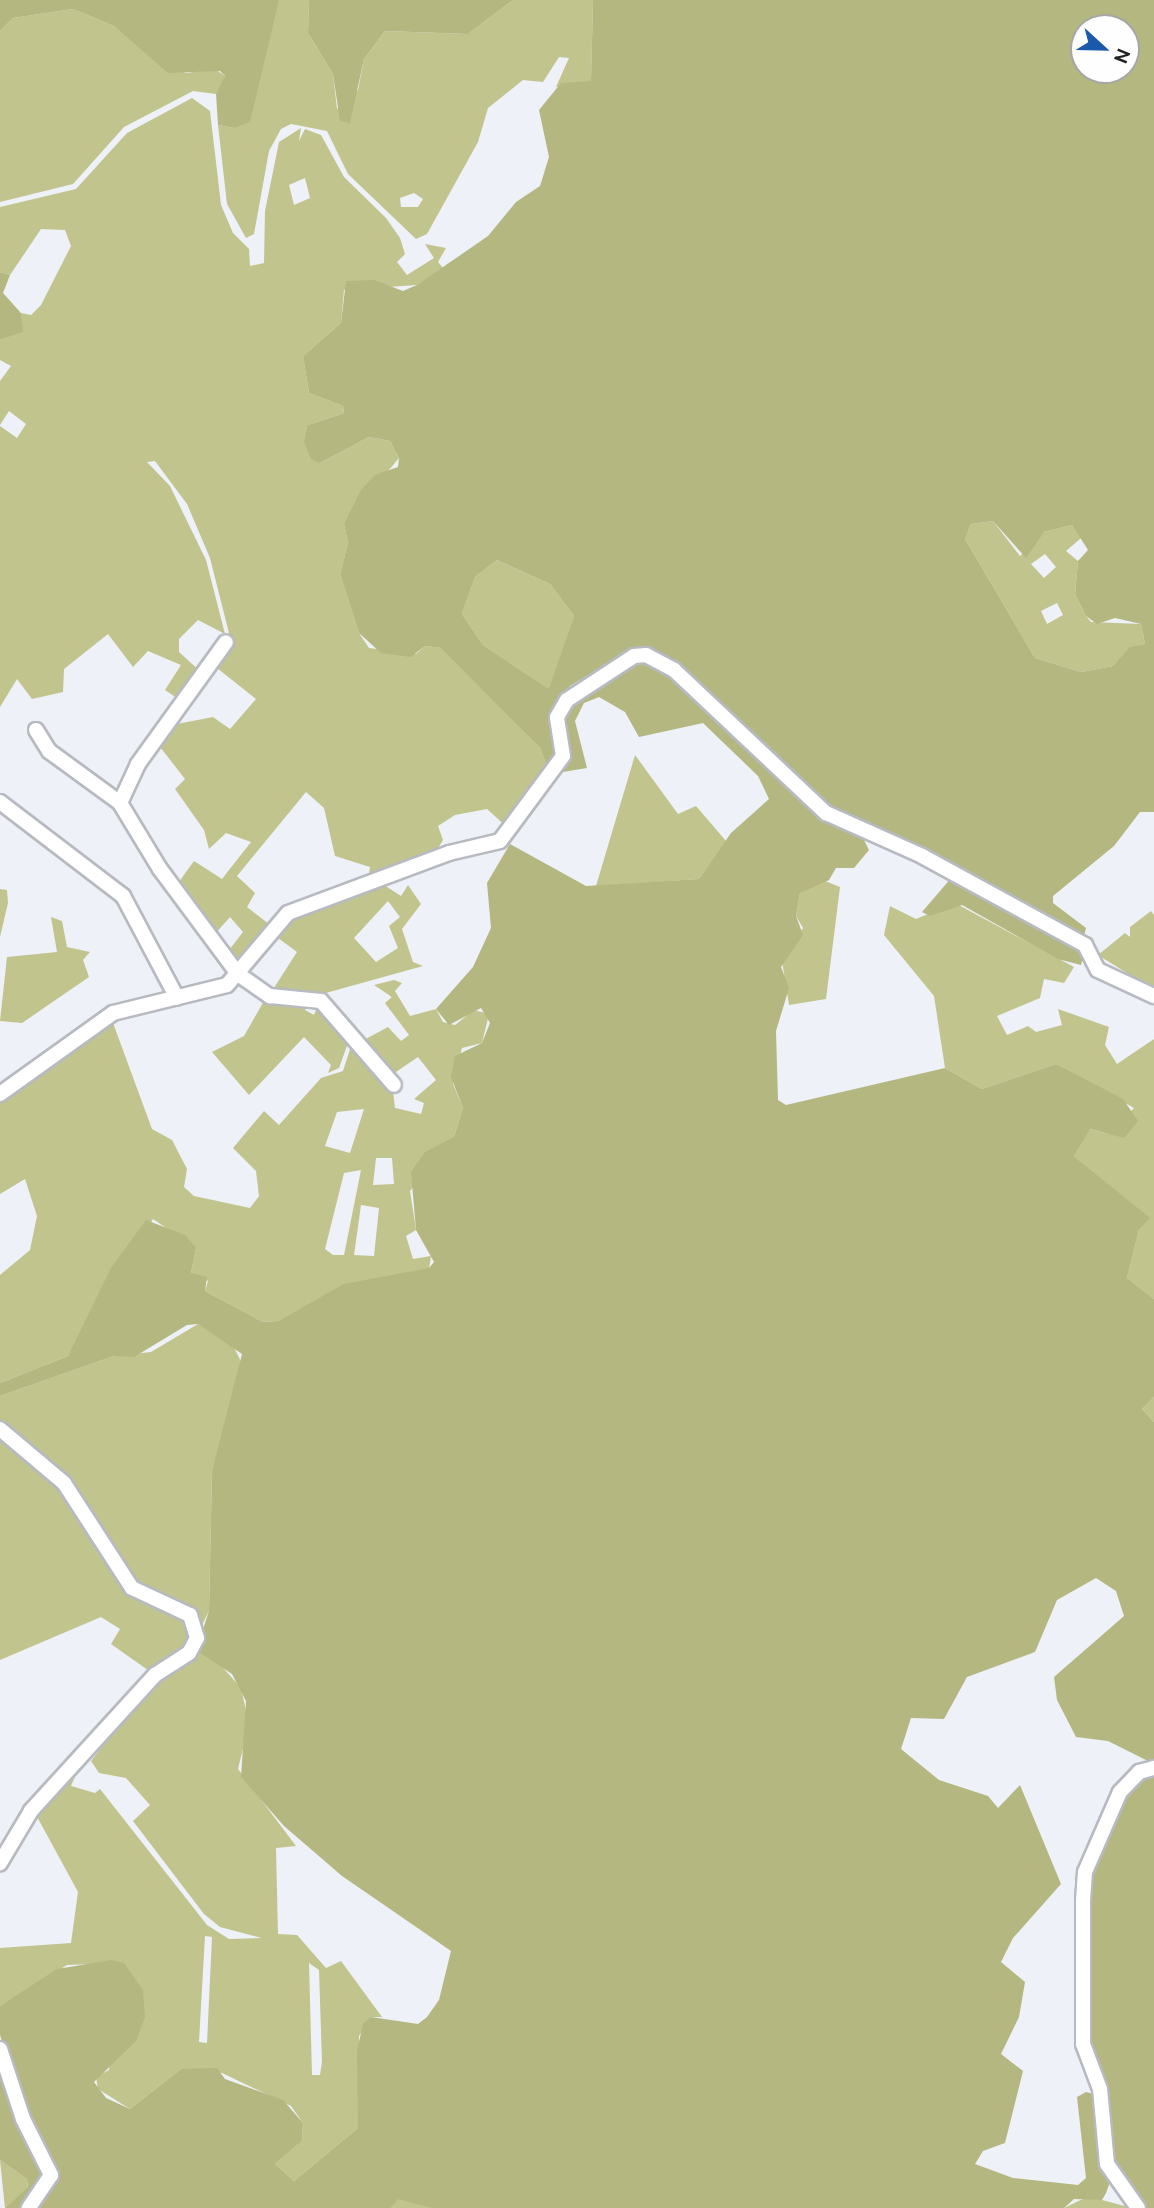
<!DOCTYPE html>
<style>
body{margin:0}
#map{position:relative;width:1154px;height:2208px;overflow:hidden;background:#eef1f8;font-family:Ubuntu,sans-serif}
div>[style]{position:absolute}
.green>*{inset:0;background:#c1c48c}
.forest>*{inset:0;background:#b4b77f}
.roads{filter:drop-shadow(2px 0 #b7bac0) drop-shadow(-2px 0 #b7bac0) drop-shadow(0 2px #b7bac0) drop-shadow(0 -2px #b7bac0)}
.street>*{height:14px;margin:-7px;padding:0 7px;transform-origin:7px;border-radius:7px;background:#fff}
span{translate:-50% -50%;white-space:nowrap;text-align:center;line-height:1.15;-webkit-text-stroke:5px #fefefe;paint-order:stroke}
.north{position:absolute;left:1070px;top:14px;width:70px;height:70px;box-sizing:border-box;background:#fefefe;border:2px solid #a6a6a7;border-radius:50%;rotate:112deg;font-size:19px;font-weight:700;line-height:28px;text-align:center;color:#212224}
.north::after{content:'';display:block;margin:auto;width:24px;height:32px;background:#1b5aaa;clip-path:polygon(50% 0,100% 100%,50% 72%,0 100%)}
</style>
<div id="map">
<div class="green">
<div style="clip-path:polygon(evenodd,279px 0,309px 0,308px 33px,333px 74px,337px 109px,358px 90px,364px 59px,385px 31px,468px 34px,513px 0,593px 0,591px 82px,556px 87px,569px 58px,559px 57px,543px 82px,523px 80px,488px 108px,478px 142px,427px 234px,416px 239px,348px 174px,327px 131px,291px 124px,281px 129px,269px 151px,254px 234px,246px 238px,227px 204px,218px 125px,234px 128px,279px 0,414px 193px,423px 199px,418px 207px,401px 207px,400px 198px,414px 193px)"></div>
<div style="clip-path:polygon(73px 9px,114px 26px,163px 67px,187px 73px,215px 69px,225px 76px,223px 83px,216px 94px,193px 91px,124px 127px,73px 184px,0 202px,0 31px,13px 18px)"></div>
<div style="clip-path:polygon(evenodd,192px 98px,210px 111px,221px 205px,233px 233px,249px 249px,250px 266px,264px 263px,265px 211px,279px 142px,301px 128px,299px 141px,305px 129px,321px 135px,344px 177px,386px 218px,400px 238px,405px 254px,397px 262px,407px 275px,434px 258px,425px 244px,446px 248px,438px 262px,444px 269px,417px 285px,344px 290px,341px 323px,303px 356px,309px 393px,343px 406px,344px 413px,308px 425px,320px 463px,369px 437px,390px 441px,399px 458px,344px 524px,348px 543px,340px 574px,359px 633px,369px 648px,416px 654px,425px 646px,442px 648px,540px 748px,549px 771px,508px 828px,487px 809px,455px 815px,438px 826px,443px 840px,434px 855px,368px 880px,370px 867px,335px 856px,324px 808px,306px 792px,237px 876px,255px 893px,247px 907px,269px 924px,239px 963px,226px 954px,243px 932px,230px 917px,213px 936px,176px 886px,194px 861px,222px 879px,251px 842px,226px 833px,209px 849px,204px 830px,175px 789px,185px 779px,160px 747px,177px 724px,213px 717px,230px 729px,256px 699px,217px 668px,230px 637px,210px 558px,187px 504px,155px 461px,147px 462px,170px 486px,206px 560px,225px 634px,198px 620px,179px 639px,179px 652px,203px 674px,180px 700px,165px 690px,181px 665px,148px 651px,133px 667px,108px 634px,64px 669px,63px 692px,32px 699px,17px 679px,0 707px,0 426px,17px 438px,26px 424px,9px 411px,0 425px,0 381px,11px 366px,0 360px,0 340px,22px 332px,21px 313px,31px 315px,41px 305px,71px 246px,65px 230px,41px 229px,10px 275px,0 272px,0 207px,76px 189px,127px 133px,192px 98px,305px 178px,310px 198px,294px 205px,289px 185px,305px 178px)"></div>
<div style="clip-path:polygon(evenodd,993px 521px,1020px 556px,1044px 532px,1072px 525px,1081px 538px,1066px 551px,1078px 561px,1075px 594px,1086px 616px,1091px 622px,1141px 624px,1145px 644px,1130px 648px,1113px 666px,1081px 672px,1035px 658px,965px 539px,971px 524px,993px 521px,1045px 554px,1056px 567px,1044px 578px,1031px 564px,1045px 554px,993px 521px,1057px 603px,1063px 615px,1047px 624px,1041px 611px,1057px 603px)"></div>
<div style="clip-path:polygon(497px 560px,550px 584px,574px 616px,550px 690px,483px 645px,462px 614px,475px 577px)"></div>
<div style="clip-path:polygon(635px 755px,678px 814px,696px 806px,726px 841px,699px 879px,596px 886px)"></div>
<div style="clip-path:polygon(820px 879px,840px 887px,826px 999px,789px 1005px,782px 961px,803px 928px,796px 916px,800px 893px)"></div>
<div style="clip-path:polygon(evenodd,384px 885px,401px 896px,408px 885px,421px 904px,402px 929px,413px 962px,423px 966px,315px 996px,270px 994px,297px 952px,274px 935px,288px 920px,384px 885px,388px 901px,400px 917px,389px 926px,398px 948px,376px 962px,354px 938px,388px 901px)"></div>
<div style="clip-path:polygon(0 889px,7px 890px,8px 903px,0 937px)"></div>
<div style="clip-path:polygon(955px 903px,1074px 967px,1064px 983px,1044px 979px,1040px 998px,997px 1016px,1007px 1035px,1028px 1026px,1036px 1032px,1062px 1025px,1058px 1009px,1109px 1027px,1105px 1045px,1117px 1064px,1154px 1039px,1154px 1299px,1127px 1278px,1139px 1230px,1149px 1218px,1074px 1156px,1089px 1129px,1109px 1134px,1134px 1108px,1056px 1064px,982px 1089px,945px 1068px,934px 996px,884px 935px,890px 906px,916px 919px)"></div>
<div style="clip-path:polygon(1151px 911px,1154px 915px,1154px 990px,1098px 955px,1125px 933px,1130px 937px,1130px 927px)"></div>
<div style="clip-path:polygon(51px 917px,62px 921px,67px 947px,90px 952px,83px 960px,89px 977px,22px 1023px,0 1021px,7px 957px,57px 952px)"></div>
<div style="clip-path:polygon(evenodd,394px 980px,402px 983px,395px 991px,410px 1016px,436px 1009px,443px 1022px,455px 1025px,474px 1010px,489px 1014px,482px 1043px,462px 1048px,453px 1084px,463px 1108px,454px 1137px,410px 1191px,416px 1230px,406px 1236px,413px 1259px,431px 1256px,429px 1269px,344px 1285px,278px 1321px,263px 1322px,205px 1291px,208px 1281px,191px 1273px,196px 1248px,153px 1219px,68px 1356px,0 1383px,0 1275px,30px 1250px,37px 1216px,25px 1179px,0 1194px,0 1103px,113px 1023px,152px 1129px,172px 1140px,187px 1169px,184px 1187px,194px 1196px,250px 1208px,259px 1196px,256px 1171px,233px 1148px,264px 1111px,279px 1125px,321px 1078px,343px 1071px,352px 1043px,393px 1091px,395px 1108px,421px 1114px,424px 1103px,414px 1099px,436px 1080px,418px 1057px,393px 1074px,360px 1042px,388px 1027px,401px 1041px,409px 1035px,385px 1003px,392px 997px,374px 985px,394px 980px,364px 1109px,350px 1153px,325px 1146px,337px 1112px,364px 1109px,394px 980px,376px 1158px,392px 1158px,394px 1184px,373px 1185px,376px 1158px,394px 980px,361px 1170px,344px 1255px,333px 1255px,325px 1249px,344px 1173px,361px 1170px,394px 980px,361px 1205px,379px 1208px,374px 1256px,354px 1255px,361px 1205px)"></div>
<div style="clip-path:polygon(264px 1001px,307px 1001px,305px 1010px,314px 1015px,318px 1005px,348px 1043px,339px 1068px,328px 1073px,331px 1065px,304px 1037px,249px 1095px,212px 1052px,244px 1036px)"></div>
<div style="clip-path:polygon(198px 1324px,232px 1343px,243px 1366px,212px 1471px,209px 1611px,201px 1627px,142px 1592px,87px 1513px,0 1424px,0 1396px,114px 1356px,151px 1352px)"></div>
<div style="clip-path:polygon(1154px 1397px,1154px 1422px,1142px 1409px)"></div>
<div style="clip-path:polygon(0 1433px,63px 1485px,132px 1593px,190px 1620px,190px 1647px,152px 1673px,111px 1644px,120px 1629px,101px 1617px,0 1660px)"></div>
<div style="clip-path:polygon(evenodd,196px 1650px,218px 1662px,241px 1688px,249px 1724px,238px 1769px,296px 1846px,276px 1848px,278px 1934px,297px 1935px,326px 1968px,341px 1961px,382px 2017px,371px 2017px,359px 2036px,358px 2128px,294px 2181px,275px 2164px,302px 2141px,303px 2123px,291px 2106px,222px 2073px,181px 2069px,130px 2109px,98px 2089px,96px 2077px,109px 2070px,124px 1963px,67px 1965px,0 2006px,0 1948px,71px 1943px,78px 1892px,35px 1813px,77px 1772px,71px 1786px,95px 1793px,100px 1789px,207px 1925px,229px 1939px,262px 1938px,220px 1927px,204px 1914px,133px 1821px,150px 1805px,126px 1778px,99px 1773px,91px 1761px,152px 1683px,196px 1650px,205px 1936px,212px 1937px,207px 2043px,199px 2042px,205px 1936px,196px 1650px,309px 1963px,319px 1970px,322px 2062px,320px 2075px,312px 2075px,309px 1963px)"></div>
<div style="clip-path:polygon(0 2160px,27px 2179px,28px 2188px,5px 2208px)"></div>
<div style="clip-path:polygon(1085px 2198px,1102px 2200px,1132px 2208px,1064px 2208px)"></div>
<div style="clip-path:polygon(397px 2199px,403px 2199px,431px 2208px,391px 2208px)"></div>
</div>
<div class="forest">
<div style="clip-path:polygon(0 0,279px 0,250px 122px,234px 128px,218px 125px,216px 94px,225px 76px,220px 71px,168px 73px,114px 26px,73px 9px,13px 18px,0 31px)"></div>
<div style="clip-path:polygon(309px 0,513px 0,468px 34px,385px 31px,364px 59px,350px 123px,340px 121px,333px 74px,308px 33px)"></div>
<div style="clip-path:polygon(evenodd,593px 0,1154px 0,1154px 812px,1140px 812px,1114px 846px,1053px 896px,1053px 903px,1086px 928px,1083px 940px,829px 808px,671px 659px,650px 648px,632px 648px,570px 686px,551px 716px,555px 757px,549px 771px,540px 748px,441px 648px,425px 646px,411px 657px,381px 653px,359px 633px,340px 574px,348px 543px,344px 524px,361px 490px,375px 475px,398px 467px,399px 458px,390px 441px,369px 437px,320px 463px,311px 459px,304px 442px,308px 425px,344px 413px,343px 406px,309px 393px,303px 356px,341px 323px,346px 281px,374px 280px,403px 291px,417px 285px,488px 236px,516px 202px,540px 186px,549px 157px,539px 110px,561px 83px,591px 81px,593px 0,1084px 28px,1126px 28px,1126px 70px,1084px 70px,1084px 28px,593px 0,993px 521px,1026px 558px,1044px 532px,1072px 525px,1088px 550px,1078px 561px,1075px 594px,1086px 616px,1097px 624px,1115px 618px,1141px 624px,1145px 644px,1130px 647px,1113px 666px,1081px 672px,1035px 658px,965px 539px,971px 524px,993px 521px,593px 0,497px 560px,550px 584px,574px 616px,549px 689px,483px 645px,462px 614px,475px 577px,497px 560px)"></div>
<div style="clip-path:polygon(0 272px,10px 275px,3px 293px,21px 313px,23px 332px,0 340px)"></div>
<div style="clip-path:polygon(639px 659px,667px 671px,748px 742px,791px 791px,863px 838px,869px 850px,854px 868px,836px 868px,829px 880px,800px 893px,796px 916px,803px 935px,781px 967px,789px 988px,776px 1031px,778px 1100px,786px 1105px,945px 1068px,982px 1089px,1056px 1064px,1123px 1099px,1138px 1121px,1124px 1138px,1090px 1129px,1074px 1156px,1150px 1218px,1139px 1230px,1127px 1278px,1154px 1299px,1154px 1397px,1142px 1409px,1154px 1422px,1154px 1764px,1108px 1741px,1076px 1737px,1057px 1700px,1054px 1677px,1124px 1616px,1116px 1591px,1096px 1578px,1057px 1600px,1035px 1652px,967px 1677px,944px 1719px,911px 1718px,901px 1749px,939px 1780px,988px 1796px,998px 1808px,1020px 1785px,1061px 1884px,1013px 1938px,1001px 1962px,1025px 1982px,1019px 2017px,1001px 2054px,1023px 2071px,1005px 2143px,983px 2151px,975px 2164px,1013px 2178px,1078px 2185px,1086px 2178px,1077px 2097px,1086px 2092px,1094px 2094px,1098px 2144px,1110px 2182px,1106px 2193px,1102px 2200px,1074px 2199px,1064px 2208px,431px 2208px,398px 2199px,391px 2208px,34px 2208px,52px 2191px,56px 2175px,27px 2118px,0 2035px,0 2006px,57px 1969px,112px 1960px,124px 1963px,143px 1990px,145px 2017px,136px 2041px,94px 2082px,106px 2098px,130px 2109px,181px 2069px,217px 2068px,225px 2079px,283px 2100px,303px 2123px,302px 2141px,275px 2164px,294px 2181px,358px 2128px,357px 2051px,363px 2024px,371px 2017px,418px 2024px,427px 2017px,439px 2000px,451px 1951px,342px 1876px,284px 1826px,241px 1777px,246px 1701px,232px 1674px,196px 1650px,209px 1611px,212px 1471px,242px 1354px,198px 1324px,187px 1325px,134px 1357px,114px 1356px,0 1396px,0 1383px,68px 1356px,111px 1268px,146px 1220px,185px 1235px,196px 1248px,191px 1273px,207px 1277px,205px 1291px,263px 1322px,278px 1321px,344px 1284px,429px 1268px,434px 1262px,416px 1230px,411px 1172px,425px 1152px,454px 1137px,463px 1108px,451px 1077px,455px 1056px,482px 1043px,490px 1023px,481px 1008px,449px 1025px,436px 1009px,473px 967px,491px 928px,487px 883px,510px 844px,586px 886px,699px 879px,731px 833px,769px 799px,758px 776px,703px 723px,639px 737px,625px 712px,599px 697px,584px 703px,575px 721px,587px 768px,557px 773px,569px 739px,565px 710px)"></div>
<div style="clip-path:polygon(952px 877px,1084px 952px,1081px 965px,1058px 959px,962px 905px,930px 916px,922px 912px)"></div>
<div style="clip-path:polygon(1154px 1774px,1154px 2208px,1145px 2208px,1110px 2160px,1099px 2065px,1085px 2022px,1092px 1871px,1126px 1793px)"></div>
<div style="clip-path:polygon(0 2066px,46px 2175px,20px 2208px,5px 2208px,28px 2187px,27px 2179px,0 2160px)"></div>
</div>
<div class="roads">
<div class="street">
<div style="left:36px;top:730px;width:25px;rotate:58deg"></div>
<div style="left:49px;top:751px;width:88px;rotate:36.2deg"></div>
<div style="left:120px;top:803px;width:77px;rotate:58.8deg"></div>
<div style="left:160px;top:869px;width:131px;rotate:53.4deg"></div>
<div style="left:238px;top:974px;width:39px;rotate:35deg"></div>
<div style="left:270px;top:996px;width:51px;rotate:5.6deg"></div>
<div style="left:321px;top:1001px;width:111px;rotate:49deg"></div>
<div style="left:0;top:802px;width:155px;rotate:37.4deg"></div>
<div style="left:123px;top:896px;width:115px;rotate:62.1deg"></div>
<div style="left:120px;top:803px;width:43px;rotate:-65.2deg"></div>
<div style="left:138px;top:764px;width:150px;rotate:-54.2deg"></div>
<div style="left:0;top:1094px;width:139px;rotate:-35.6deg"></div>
<div style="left:113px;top:1013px;width:117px;rotate:-13.8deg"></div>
<div style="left:227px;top:985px;width:94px;rotate:-49.7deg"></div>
<div style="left:288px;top:913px;width:172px;rotate:-20.4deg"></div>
<div style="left:449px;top:853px;width:52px;rotate:-13.2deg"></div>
<div style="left:500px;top:841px;width:106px;rotate:-53.5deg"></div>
<div style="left:563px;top:756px;width:39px;rotate:-99deg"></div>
<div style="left:557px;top:717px;width:20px;rotate:-60deg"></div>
<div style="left:567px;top:700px;width:80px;rotate:-33.3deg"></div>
<div style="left:634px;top:656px;width:12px;rotate:-5deg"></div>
<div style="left:646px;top:655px;width:32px;rotate:28deg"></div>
<div style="left:674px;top:670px;width:209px;rotate:43.3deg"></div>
<div style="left:826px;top:813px;width:105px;rotate:24.1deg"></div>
<div style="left:922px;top:856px;width:186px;rotate:28.6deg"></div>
<div style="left:1085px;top:945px;width:28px;rotate:63deg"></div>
<div style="left:1098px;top:970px;width:62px;rotate:24.9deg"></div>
<div style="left:0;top:1429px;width:84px;rotate:40.2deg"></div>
<div style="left:64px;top:1483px;width:125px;rotate:57.1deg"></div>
<div style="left:132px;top:1588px;width:64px;rotate:25deg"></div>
<div style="left:190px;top:1615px;width:24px;rotate:73deg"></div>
<div style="left:197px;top:1638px;width:17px;rotate:118deg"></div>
<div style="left:189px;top:1653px;width:40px;rotate:147.1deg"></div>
<div style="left:155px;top:1675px;width:184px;rotate:132.4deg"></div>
<div style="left:31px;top:1811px;width:61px;rotate:120.8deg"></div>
<div style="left:0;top:2049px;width:74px;rotate:71.8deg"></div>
<div style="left:23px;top:2119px;width:63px;rotate:63.4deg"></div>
<div style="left:51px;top:2175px;width:40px;rotate:124deg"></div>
<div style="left:1138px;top:2208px;width:54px;rotate:-125.2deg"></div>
<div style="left:1107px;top:2164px;width:75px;rotate:-95.3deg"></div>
<div style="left:1100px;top:2089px;width:48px;rotate:-110.7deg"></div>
<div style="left:1083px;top:2044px;width:144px;rotate:-90deg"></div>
<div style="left:1083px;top:1900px;width:28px;rotate:-86deg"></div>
<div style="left:1085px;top:1872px;width:87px;rotate:-66.4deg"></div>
<div style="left:1120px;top:1792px;width:28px;rotate:-46deg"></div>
<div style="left:1139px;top:1772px;width:16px;rotate:-15deg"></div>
</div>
</div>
<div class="north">N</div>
</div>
